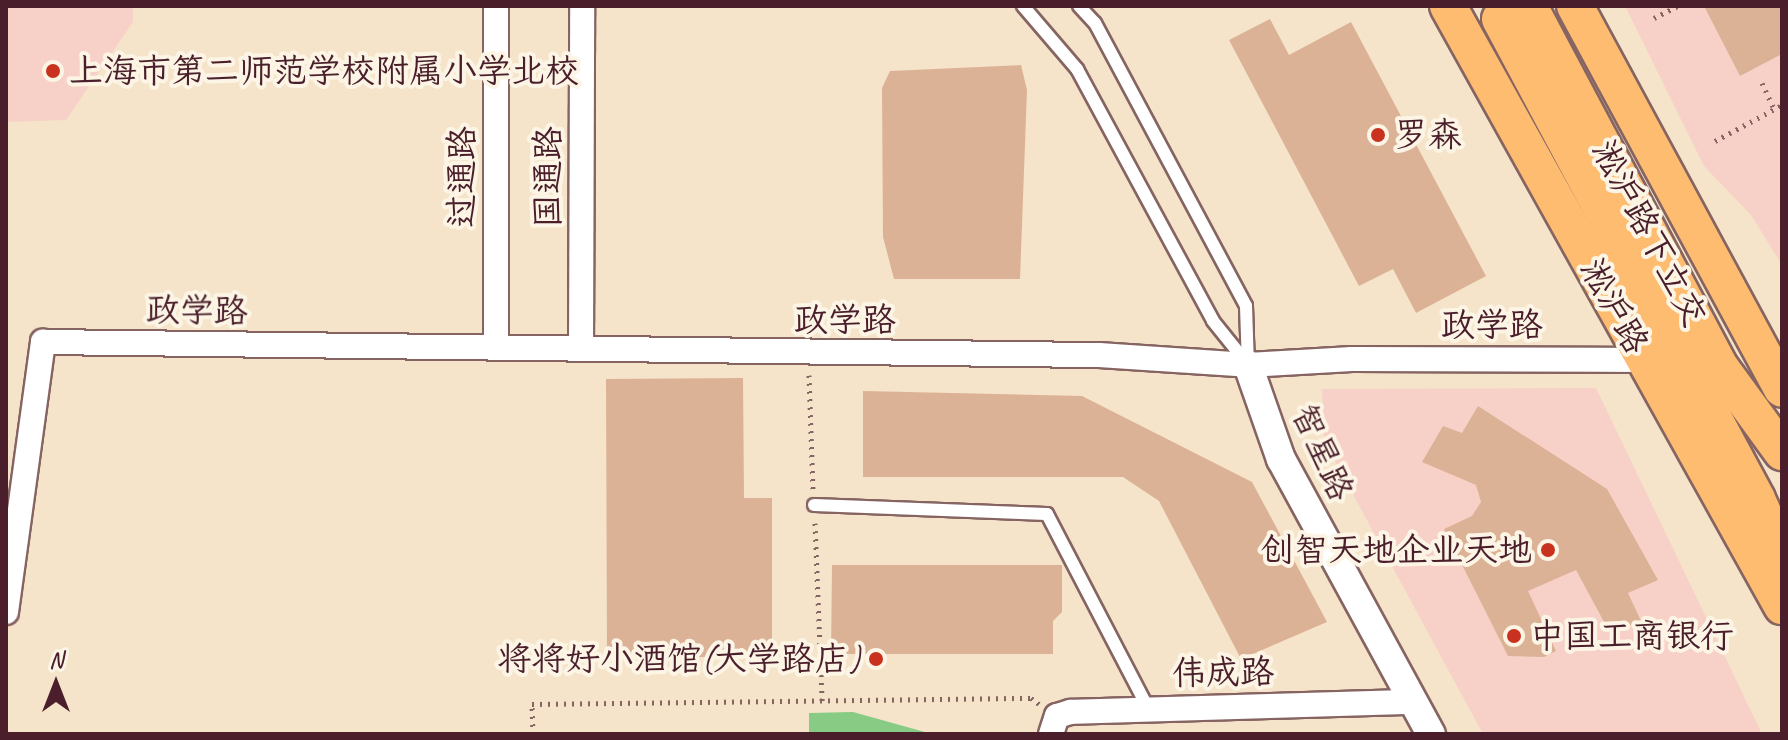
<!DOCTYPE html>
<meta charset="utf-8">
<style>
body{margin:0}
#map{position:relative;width:1788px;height:740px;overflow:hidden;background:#f5e4c9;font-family:Caveat,"LXGW WenKai TC",sans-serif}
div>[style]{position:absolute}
.built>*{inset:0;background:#f7d1c7}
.green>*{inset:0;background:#87cb85}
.building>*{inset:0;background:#dcb296}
.path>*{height:5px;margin-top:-2.5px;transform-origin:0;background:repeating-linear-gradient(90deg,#866462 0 2px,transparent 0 8px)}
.roads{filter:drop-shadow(2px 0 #866462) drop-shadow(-2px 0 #866462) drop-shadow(0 2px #866462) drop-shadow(0 -2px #866462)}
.service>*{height:12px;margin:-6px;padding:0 6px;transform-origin:6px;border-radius:6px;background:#fff}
.minor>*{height:24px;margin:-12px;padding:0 12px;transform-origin:12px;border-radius:12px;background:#fff}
.tertiary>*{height:28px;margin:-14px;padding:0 14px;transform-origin:14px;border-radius:14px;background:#fff}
.primary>*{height:36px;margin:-18px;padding:0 18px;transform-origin:18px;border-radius:18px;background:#febc70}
.dots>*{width:22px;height:22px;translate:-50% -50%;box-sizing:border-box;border:4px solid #fcf5e5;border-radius:50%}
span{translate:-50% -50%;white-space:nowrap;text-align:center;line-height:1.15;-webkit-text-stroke:8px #fcf5e5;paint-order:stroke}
.poi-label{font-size:34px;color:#4a1f2b}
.left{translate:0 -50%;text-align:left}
.right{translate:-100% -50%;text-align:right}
.street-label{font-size:34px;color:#4a1f2b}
.frame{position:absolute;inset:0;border:8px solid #4a1f2b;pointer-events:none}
.north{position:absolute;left:16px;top:644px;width:80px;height:80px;-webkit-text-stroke:6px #fcf5e5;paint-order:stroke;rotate:0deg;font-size:22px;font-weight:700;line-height:32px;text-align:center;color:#4a1f2b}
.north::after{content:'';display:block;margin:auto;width:28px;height:36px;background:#4a1f2b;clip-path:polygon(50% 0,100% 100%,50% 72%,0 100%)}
</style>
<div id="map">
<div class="built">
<div style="clip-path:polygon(6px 6px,133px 6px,133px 22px,66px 120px,6px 122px)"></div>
<div style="clip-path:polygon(1625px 6px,1782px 6px,1782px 265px,1751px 215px,1704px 166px)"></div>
<div style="clip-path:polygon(1596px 388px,1762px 734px,1483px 734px,1324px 441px,1322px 389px)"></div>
</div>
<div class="green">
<div style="clip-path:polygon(853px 712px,932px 734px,809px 734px,809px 713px)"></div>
</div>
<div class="building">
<div style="clip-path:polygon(1704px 6px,1782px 6px,1782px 54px,1740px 76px)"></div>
<div style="clip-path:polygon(1270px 19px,1289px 55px,1351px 22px,1486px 276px,1416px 313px,1393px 269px,1359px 286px,1229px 40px)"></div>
<div style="clip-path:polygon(1021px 65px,1027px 90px,1020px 279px,894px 279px,883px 237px,882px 88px,890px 71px)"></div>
<div style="clip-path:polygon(743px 378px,744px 498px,772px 498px,772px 657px,607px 657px,606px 379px)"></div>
<div style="clip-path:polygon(863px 391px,1082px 396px,1252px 482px,1327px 622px,1241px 659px,1159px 501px,1123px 477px,863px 477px)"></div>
<div style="clip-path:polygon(1478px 406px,1607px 489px,1658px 580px,1628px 593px,1641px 621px,1610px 633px,1576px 570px,1528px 591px,1556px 651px,1544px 657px,1508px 656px,1444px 529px,1472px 516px,1481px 502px,1476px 485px,1422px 462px,1443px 426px,1462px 433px)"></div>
<div style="clip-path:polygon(832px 565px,1062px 565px,1062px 612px,1053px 621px,1053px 654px,831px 654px)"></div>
</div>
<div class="path">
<div style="left:1654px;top:18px;width:27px;rotate:-27deg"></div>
<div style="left:1762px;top:83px;width:29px;rotate:65deg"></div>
<div style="left:1715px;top:141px;width:76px;rotate:-28.2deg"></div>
<div style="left:809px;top:375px;width:114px;rotate:88deg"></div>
<div style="left:815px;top:523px;width:178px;rotate:87.7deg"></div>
<div style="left:533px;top:734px;width:30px;rotate:-92deg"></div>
<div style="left:532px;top:704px;width:499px;rotate:-0.7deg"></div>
<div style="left:1031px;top:698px;width:10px;rotate:37deg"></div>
</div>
<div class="roads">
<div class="service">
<div style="left:1023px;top:6px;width:83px;rotate:49.4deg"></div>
<div style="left:1077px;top:69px;width:286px;rotate:61.6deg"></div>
<div style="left:1213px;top:321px;width:53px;rotate:51.2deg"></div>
<div style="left:1079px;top:6px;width:23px;rotate:47deg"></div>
<div style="left:1095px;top:23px;width:321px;rotate:61.9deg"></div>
<div style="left:1246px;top:306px;width:59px;rotate:88.1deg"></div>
<div style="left:814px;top:505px;width:233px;rotate:2.2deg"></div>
<div style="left:1047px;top:514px;width:219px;rotate:62.5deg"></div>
</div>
<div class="minor">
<div style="left:496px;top:348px;width:342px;rotate:-90deg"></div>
<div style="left:581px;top:349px;width:343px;rotate:-89.8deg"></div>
<div style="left:6px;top:612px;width:273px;rotate:-82.2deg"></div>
<div style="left:43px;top:342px;width:1056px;rotate:0.71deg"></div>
<div style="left:1099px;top:355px;width:149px;rotate:3.8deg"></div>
<div style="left:1248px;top:365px;width:104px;rotate:-3.3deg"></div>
<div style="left:1352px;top:359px;width:293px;rotate:0.2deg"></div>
<div style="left:1051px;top:734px;width:19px;rotate:-72deg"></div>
<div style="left:1057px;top:716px;width:14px;rotate:-17deg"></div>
<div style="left:1070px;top:712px;width:341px;rotate:-1.7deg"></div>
</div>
<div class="tertiary">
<div style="left:1248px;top:365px;width:100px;rotate:70.7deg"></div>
<div style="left:1281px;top:459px;width:313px;rotate:61.4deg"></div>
</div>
<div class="primary">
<div style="left:1448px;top:6px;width:687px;rotate:60.9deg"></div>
<div style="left:1529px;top:6px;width:410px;rotate:62.1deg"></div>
<div style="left:1721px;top:368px;width:104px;rotate:54deg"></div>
<div style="left:1575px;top:6px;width:435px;rotate:61.6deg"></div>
<div style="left:1500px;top:19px;width:544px;rotate:61.83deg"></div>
<div style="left:1757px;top:499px;width:61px;rotate:65.9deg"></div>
</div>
</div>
<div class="dots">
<div style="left:53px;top:71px;background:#c8321e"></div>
<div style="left:1378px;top:135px;background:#c8321e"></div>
<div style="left:1548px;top:550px;background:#c8321e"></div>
<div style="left:1514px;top:636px;background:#c8321e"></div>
<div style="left:876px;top:659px;background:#c8321e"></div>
</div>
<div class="poi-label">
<span class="left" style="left:69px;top:71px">上海市第二师范学校附属小学北校</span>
<span class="left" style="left:1394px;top:135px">罗森</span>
<span class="right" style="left:1532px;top:550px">创智天地企业天地</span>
<span class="left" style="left:1530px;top:636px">中国工商银行</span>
<span class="right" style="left:860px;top:659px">将将好小酒馆(大学路店)</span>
</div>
<div class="street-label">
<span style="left:462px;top:177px;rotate:-90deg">过通路</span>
<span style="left:548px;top:177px;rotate:-90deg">国通路</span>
<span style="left:1650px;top:233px;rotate:62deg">淞沪路下立交</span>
<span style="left:1615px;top:306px;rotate:61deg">淞沪路</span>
<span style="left:197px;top:310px;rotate:1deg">政学路</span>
<span style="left:845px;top:320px">政学路</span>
<span style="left:1492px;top:325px">政学路</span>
<span style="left:1323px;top:452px;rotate:66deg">智星路</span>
<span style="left:1223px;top:672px;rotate:-1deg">伟成路</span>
</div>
<div class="frame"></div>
<div class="north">N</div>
</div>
